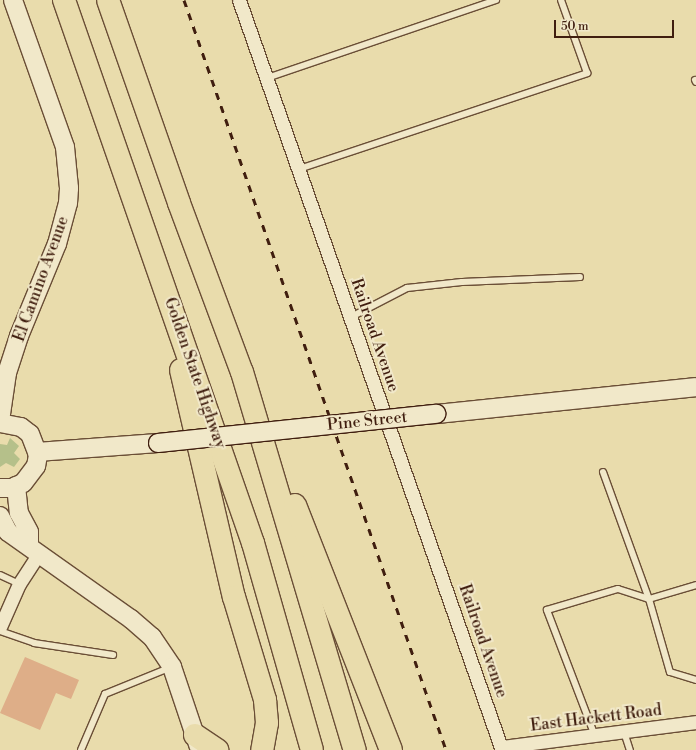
<!DOCTYPE html>
<style>
body{margin:0}
#map{position:relative;width:696px;height:750px;overflow:hidden;background:#e9dcac;font-family:"Libre Bodoni",serif}
div>[style]{position:absolute}
.green>*{inset:0;background:#b5c08a}
.building>*{inset:0;background:#deae88}
.roads{filter:drop-shadow(1px 0 #6a4e36) drop-shadow(-1px 0 #6a4e36) drop-shadow(0 1px #6a4e36) drop-shadow(0 -1px #6a4e36)}
.lane>*{height:6px;margin:-3px;padding:0 3px;transform-origin:3px;border-radius:3px;background:#f1e8c9}
.street>*{height:13px;margin:-6.5px;padding:0 6.5px;transform-origin:6.5px;border-radius:6.5px;background:#f1e8c9}
.secondary>*{height:18px;margin:-9px;padding:0 9px;transform-origin:9px;border-radius:9px;background:#f1e8c9}
.highway>*{height:22px;margin:-11px;padding:0 11px;transform-origin:11px;border-radius:11px;background:#e9dcac}
.rail>*{height:3px;margin-top:-1.5px;transform-origin:0;background:repeating-linear-gradient(90deg,#401e0f 0 7px,transparent 0 14px)}
.bridges{filter:drop-shadow(1px 0 #401e0f) drop-shadow(-1px 0 #401e0f) drop-shadow(0 1px #401e0f) drop-shadow(0 -1px #401e0f)}
.secondary-bridge>*{height:18px;margin:-9px;padding:0 9px;transform-origin:9px;border-radius:9px;background:#f1e8c9}
span{translate:-50% -50%;white-space:nowrap;text-align:center;line-height:1.15;-webkit-text-stroke:4px #f1e8c9;paint-order:stroke}
.street-label{font-size:16px;color:#401e0f}
.scale{position:absolute;left:554px;top:20px;width:120px;height:18px;box-sizing:border-box;border:2px solid #401e0f;border-top:0;padding-left:5px;font-size:12px;line-height:14px;white-space:nowrap;color:#401e0f;-webkit-text-stroke:3px #f1e8c9;paint-order:stroke}
</style>
<div id="map">
<div class="green">
<div style="clip-path:polygon(10px 438px,19px 446px,14px 453px,20px 459px,14px 467px,6px 463px,0 467px,0 444px,7px 445px)"></div>
</div>
<div class="building">
<div style="clip-path:polygon(25px 657px,79px 680px,71px 699px,56px 693px,40px 730px,0 713px)"></div>
</div>
<div class="roads">
<div class="lane">
<div style="left:267px;top:78px;width:242px;rotate:-18.8deg"></div>
<div style="left:695px;top:80px;width:2px;rotate:63deg"></div>
<div style="left:299px;top:169px;width:304px;rotate:-18.4deg"></div>
<div style="left:587px;top:73px;width:77px;rotate:-109.6deg"></div>
<div style="left:351px;top:317px;width:63px;rotate:-27.4deg"></div>
<div style="left:407px;top:288px;width:55px;rotate:-6.2deg"></div>
<div style="left:462px;top:282px;width:118px;rotate:-2.4deg"></div>
<div style="left:603px;top:472px;width:135px;rotate:70.1deg"></div>
<div style="left:649px;top:599px;width:76px;rotate:74deg"></div>
<div style="left:670px;top:672px;width:27px;rotate:17deg"></div>
<div style="left:0;top:575px;width:21px;rotate:25deg"></div>
<div style="left:0;top:631px;width:36px;rotate:19deg"></div>
<div style="left:34px;top:643px;width:80px;rotate:8.6deg"></div>
<div style="left:624px;top:732px;width:19px;rotate:72deg"></div>
<div style="left:595px;top:736px;width:135px;rotate:-110.9deg"></div>
<div style="left:547px;top:610px;width:74px;rotate:-16.5deg"></div>
<div style="left:618px;top:589px;width:33px;rotate:18deg"></div>
<div style="left:649px;top:599px;width:49px;rotate:-16.6deg"></div>
<div style="left:81px;top:750px;width:61px;rotate:-66.8deg"></div>
<div style="left:105px;top:694px;width:71px;rotate:-22.2deg"></div>
</div>
<div class="street">
<div style="left:239px;top:0;width:795px;rotate:70.68deg"></div>
<div style="left:0;top:627px;width:47px;rotate:-66.2deg"></div>
<div style="left:19px;top:584px;width:37px;rotate:-57deg"></div>
<div style="left:501px;top:747px;width:197px;rotate:-7.3deg"></div>
</div>
<div class="secondary">
<div style="left:436px;top:414px;width:261px;rotate:-5.9deg"></div>
<div style="left:0;top:421px;width:49px;rotate:-81.7deg"></div>
<div style="left:7px;top:373px;width:39px;rotate:-72deg"></div>
<div style="left:19px;top:336px;width:100px;rotate:-67.6deg"></div>
<div style="left:57px;top:244px;width:42px;rotate:-75deg"></div>
<div style="left:68px;top:203px;width:15px;rotate:-86deg"></div>
<div style="left:69px;top:188px;width:41px;rotate:-95.6deg"></div>
<div style="left:65px;top:147px;width:156px;rotate:-109.5deg"></div>
<div style="left:0;top:423px;width:21px;rotate:11deg"></div>
<div style="left:21px;top:427px;width:11px;rotate:38deg"></div>
<div style="left:30px;top:434px;width:22px;rotate:69deg"></div>
<div style="left:38px;top:455px;width:11px;rotate:100deg"></div>
<div style="left:36px;top:466px;width:21px;rotate:127deg"></div>
<div style="left:23px;top:483px;width:12px;rotate:156deg"></div>
<div style="left:12px;top:488px;width:12px;rotate:180deg"></div>
<div style="left:37px;top:452px;width:121px;rotate:-4.3deg"></div>
<div style="left:16px;top:486px;width:27px;rotate:84deg"></div>
<div style="left:19px;top:513px;width:21px;rotate:62deg"></div>
<div style="left:29px;top:532px;width:13px;rotate:90deg"></div>
<div style="left:0;top:516px;width:18px;rotate:63deg"></div>
<div style="left:8px;top:532px;width:151px;rotate:35.3deg"></div>
<div style="left:131px;top:619px;width:28px;rotate:41deg"></div>
<div style="left:152px;top:637px;width:36px;rotate:56deg"></div>
<div style="left:172px;top:667px;width:84px;rotate:71.4deg"></div>
</div>
<div class="highway">
<div style="left:64px;top:0;width:575px;rotate:70.81deg"></div>
<div style="left:253px;top:543px;width:215px;rotate:74.1deg"></div>
<div style="left:108px;top:0;width:215px;rotate:70.7deg"></div>
<div style="left:179px;top:203px;width:180px;rotate:69.6deg"></div>
<div style="left:242px;top:372px;width:395px;rotate:73.4deg"></div>
<div style="left:181px;top:370px;width:233px;rotate:76.9deg"></div>
<div style="left:234px;top:597px;width:108px;rotate:73.2deg"></div>
<div style="left:265px;top:700px;width:23px;rotate:85deg"></div>
<div style="left:267px;top:723px;width:27px;rotate:100deg"></div>
<div style="left:295px;top:505px;width:263px;rotate:68.6deg"></div>
<div style="left:195px;top:735px;width:27px;rotate:34deg"></div>
</div>
</div>
<div class="rail">
<div style="left:184px;top:0;width:794px;rotate:70.74deg"></div>
</div>
<div class="bridges">
<div class="secondary-bridge">
<div style="left:158px;top:443px;width:280px;rotate:-6deg"></div>
</div>
</div>
<div class="street-label">
<span style="left:41px;top:279px;rotate:-70deg">El Camino Avenue</span>
<span style="left:375px;top:335px;rotate:71deg">Railroad Avenue</span>
<span style="left:195px;top:373px;rotate:71deg">Golden State Highway</span>
<span style="left:367px;top:421px;rotate:-6deg">Pine Street</span>
<span style="left:483px;top:641px;rotate:71deg">Railroad Avenue</span>
<span style="left:596px;top:718px;rotate:-7deg">East Hackett Road</span>
</div>
<div class="scale">50 m</div>
</div>
